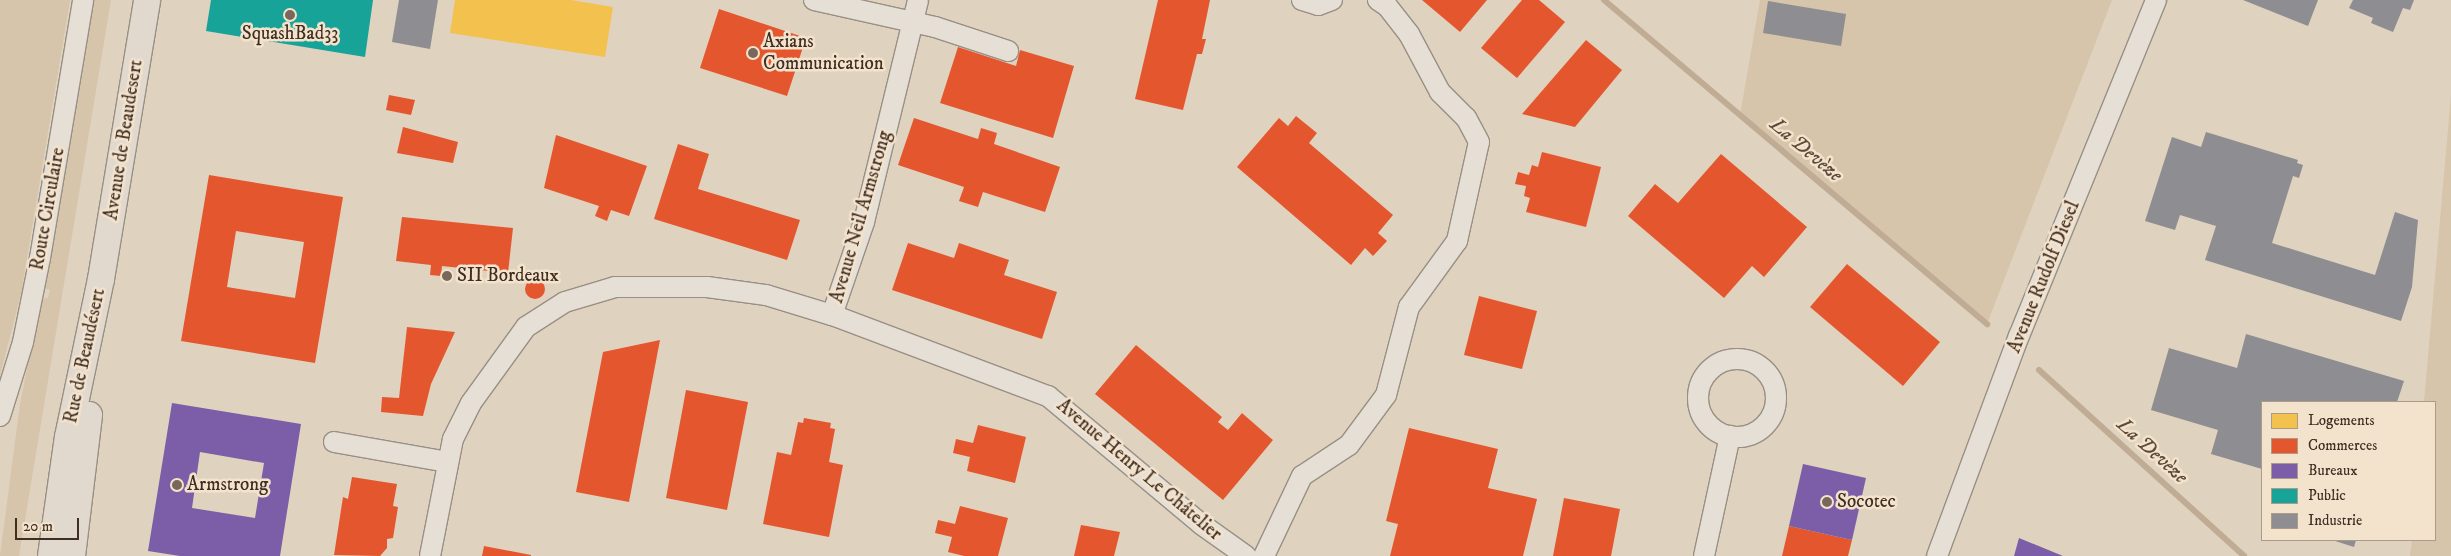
<!DOCTYPE html>
<meta charset="utf-8">
<style>
body{margin:0}
#map{position:relative;width:2451px;height:556px;overflow:hidden;background:#dfd2bf;font-family:"IM FELL DW Pica",serif}
div>[style]{position:absolute}
.green>*{inset:0;background:#d6c4ab}
.homes>*{inset:0;background:#f2c14e}
.shops>*{inset:0;background:#e4572e}
.round{border-radius:50%}
.offices>*{inset:0;background:#7b5ea7}
.public>*{inset:0;background:#17a398}
.industry>*{inset:0;background:#8d8d92}
.stream>*{height:6px;margin:-3px;padding:0 3px;transform-origin:3px;border-radius:3px;background:#c0ac94}
.roads{filter:drop-shadow(1px 0 #998f84) drop-shadow(-1px 0 #998f84) drop-shadow(0 1px #998f84) drop-shadow(0 -1px #998f84)}
.minor>*{height:20px;margin:-10px;padding:0 10px;transform-origin:10px;border-radius:10px;background:#e6dfd5}
.minor>.ring{margin:-10px;padding:0;box-sizing:content-box;background:none;border:20px solid #e6dfd5;border-radius:50%}
.major>*{height:26px;margin:-13px;padding:0 13px;transform-origin:13px;border-radius:13px;background:#e1d9ce}
.dots>*{width:14px;height:14px;translate:-50% -50%;box-sizing:border-box;border:2px solid #f3e3cd;border-radius:50%}
span{translate:-50% -50%;white-space:nowrap;text-align:center;line-height:1.15;-webkit-text-stroke:5px #f3e3cd;paint-order:stroke}
.poi-label{font-size:19px;color:#402e23}
.left{translate:0 -50%;text-align:left}
.street-label{font-size:19px;color:#402e23}
.water-label{font-size:20px;color:#5c4a3a;font-style:italic}
.legend{position:absolute;left:2261px;top:401px;width:175px;height:140px;box-sizing:border-box;background:#f3e3cd;border:1px solid #ab9b89;margin:0;padding:6px 9px;list-style:none;font-size:15px;color:#402e23}
.legend li{display:flex;align-items:center;gap:10px;height:25px}
.legend b{width:25px;border:1px solid #ab9b89}
.scale{position:absolute;left:15px;top:518px;width:64px;height:22px;box-sizing:border-box;border:2px solid #402e23;border-top:0;padding-left:6px;font-size:15px;line-height:18px;white-space:nowrap;color:#402e23;-webkit-text-stroke:4px #f3e3cd;paint-order:stroke}
</style>
<div id="map">
<div class="green">
<div style="clip-path:polygon(0 0,70px 0,21px 294px,0 375px)"></div>
<div style="clip-path:polygon(90px 0,111px 0,19px 556px,0 556px,20px 404px,41px 299px,48px 298px,50px 290px,44px 288px)"></div>
<div style="clip-path:polygon(1760px 0,2112px 0,1987px 324px,1740px 115px)"></div>
<div style="clip-path:polygon(2451px 95px,2451px 556px,2410px 556px,2412px 540px,2435px 540px,2435px 402px,2424px 402px)"></div>
</div>
<div class="homes">
<div style="clip-path:polygon(455px 0,571px 0,613px 7px,605px 57px,450px 33px)"></div>
</div>
<div class="shops">
<div style="clip-path:polygon(1158px 0,1210px 0,1202px 39px,1206px 39px,1202px 54px,1197px 54px,1183px 110px,1135px 99px)"></div>
<div style="clip-path:polygon(1422px 0,1487px 0,1460px 32px)"></div>
<div style="clip-path:polygon(1522px 0,1539px 0,1565px 22px,1517px 78px,1481px 48px)"></div>
<div style="clip-path:polygon(719px 9px,806px 38px,787px 96px,700px 68px)"></div>
<div style="clip-path:polygon(1586px 40px,1622px 70px,1575px 127px,1522px 114px)"></div>
<div style="clip-path:polygon(958px 47px,1016px 66px,1020px 50px,1074px 66px,1053px 138px,940px 103px)"></div>
<div style="clip-path:polygon(389px 95px,415px 100px,411px 115px,386px 110px)"></div>
<div style="clip-path:polygon(1296px 116px,1317px 133px,1309px 143px,1393px 215px,1378px 233px,1387px 241px,1373px 256px,1365px 248px,1351px 265px,1237px 167px,1279px 118px,1288px 126px)"></div>
<div style="clip-path:polygon(914px 118px,978px 139px,981px 128px,997px 133px,994px 144px,1060px 167px,1045px 212px,983px 192px,978px 207px,959px 201px,964px 187px,898px 165px)"></div>
<div style="clip-path:polygon(403px 127px,458px 142px,453px 163px,397px 153px)"></div>
<div style="clip-path:polygon(556px 135px,647px 166px,629px 216px,611px 210px,607px 221px,595px 216px,599px 206px,544px 188px)"></div>
<div style="clip-path:polygon(678px 144px,709px 154px,698px 189px,800px 220px,787px 260px,654px 219px)"></div>
<div style="clip-path:polygon(1542px 152px,1601px 167px,1586px 227px,1526px 212px,1530px 198px,1524px 196px,1526px 186px,1515px 184px,1518px 172px,1529px 175px,1532px 165px,1538px 167px)"></div>
<div style="clip-path:polygon(1721px 154px,1807px 227px,1764px 277px,1752px 266px,1724px 298px,1628px 216px,1655px 184px,1678px 203px)"></div>
<div style="clip-path:polygon(evenodd,209px 175px,343px 197px,315px 363px,181px 341px,209px 175px,236px 231px,304px 242px,295px 298px,227px 287px,236px 231px)"></div>
<div style="clip-path:polygon(402px 217px,513px 228px,508px 273px,442px 266px,441px 276px,430px 275px,431px 265px,396px 261px)"></div>
<div style="clip-path:polygon(908px 243px,954px 258px,959px 243px,1009px 260px,1004px 275px,1057px 292px,1042px 339px,892px 290px)"></div>
<div style="clip-path:polygon(1847px 264px,1940px 342px,1903px 386px,1810px 307px)"></div>
<div class="round" style="left:525px;top:279px;width:20px;height:20px"></div>
<div style="clip-path:polygon(1479px 296px,1537px 311px,1522px 369px,1464px 355px)"></div>
<div style="clip-path:polygon(407px 327px,455px 332px,431px 384px,423px 416px,381px 412px,382px 397px,399px 398px)"></div>
<div style="clip-path:polygon(660px 340px,629px 502px,576px 492px,603px 352px)"></div>
<div style="clip-path:polygon(1136px 345px,1222px 417px,1218px 422px,1228px 430px,1242px 413px,1273px 440px,1223px 500px,1095px 394px)"></div>
<div style="clip-path:polygon(686px 390px,748px 402px,727px 510px,666px 498px)"></div>
<div style="clip-path:polygon(804px 418px,831px 423px,830px 428px,835px 429px,829px 462px,843px 465px,829px 537px,763px 524px,777px 452px,791px 455px,798px 422px,803px 423px)"></div>
<div style="clip-path:polygon(978px 425px,1026px 437px,1015px 483px,967px 471px,970px 457px,953px 453px,956px 439px,973px 443px)"></div>
<div style="clip-path:polygon(1409px 428px,1498px 449px,1488px 488px,1537px 499px,1523px 556px,1390px 556px,1398px 524px,1386px 521px)"></div>
<div style="clip-path:polygon(352px 477px,397px 484px,393px 506px,398px 507px,393px 538px,387px 539px,387px 548px,380px 556px,334px 555px,343px 497px,348px 499px)"></div>
<div style="clip-path:polygon(1564px 498px,1620px 509px,1611px 556px,1553px 556px)"></div>
<div style="clip-path:polygon(960px 506px,1008px 518px,998px 556px,964px 556px,948px 552px,952px 537px,935px 533px,938px 520px,955px 524px)"></div>
<div style="clip-path:polygon(1081px 525px,1120px 532px,1114px 556px,1074px 556px)"></div>
<div style="clip-path:polygon(1789px 526px,1852px 540px,1848px 556px,1782px 556px)"></div>
<div style="clip-path:polygon(484px 546px,531px 555px,531px 556px,482px 556px)"></div>
</div>
<div class="offices">
<div style="clip-path:polygon(evenodd,172px 403px,301px 424px,280px 556px,180px 556px,148px 551px,172px 403px,200px 452px,264px 463px,255px 518px,192px 508px,200px 452px)"></div>
<div style="clip-path:polygon(1803px 464px,1866px 478px,1852px 540px,1789px 526px)"></div>
<div style="clip-path:polygon(2019px 538px,2063px 556px,2014px 556px)"></div>
</div>
<div class="public">
<div style="clip-path:polygon(211px 0,373px 0,365px 57px,206px 31px)"></div>
</div>
<div class="industry">
<div style="clip-path:polygon(399px 0,438px 0,430px 49px,392px 42px)"></div>
<div style="clip-path:polygon(2243px 0,2318px 0,2308px 26px)"></div>
<div style="clip-path:polygon(2353px 0,2414px 0,2410px 10px,2403px 8px,2393px 32px,2371px 23px,2373px 18px,2349px 8px)"></div>
<div style="clip-path:polygon(1768px 1px,1846px 14px,1841px 46px,1763px 33px)"></div>
<div style="clip-path:polygon(2206px 132px,2298px 160px,2297px 163px,2303px 165px,2299px 178px,2293px 176px,2272px 243px,2375px 275px,2395px 212px,2418px 220px,2412px 287px,2401px 321px,2205px 260px,2216px 226px,2180px 215px,2175px 230px,2145px 221px,2172px 137px,2201px 147px)"></div>
<div style="clip-path:polygon(2246px 334px,2404px 381px,2397px 402px,2262px 402px,2262px 469px,2211px 454px,2218px 430px,2151px 410px,2169px 348px,2237px 368px)"></div>
<div style="clip-path:polygon(2332px 540px,2356px 540px,2354px 547px)"></div>
</div>
<div class="stream">
<div style="left:1604px;top:0;width:502px;rotate:40.23deg"></div>
<div style="left:2039px;top:370px;width:277px;rotate:42.2deg"></div>
</div>
<div class="roads">
<div class="minor">
<div style="left:814px;top:0;width:124px;rotate:12.6deg"></div>
<div style="left:935px;top:27px;width:77px;rotate:18.2deg"></div>
<div style="left:1302px;top:0;width:17px;rotate:17deg"></div>
<div style="left:1318px;top:5px;width:15px;rotate:-20deg"></div>
<div style="left:832px;top:315px;width:98px;rotate:-71deg"></div>
<div style="left:864px;top:222px;width:228px;rotate:-76.3deg"></div>
<div class="ring" style="left:1698px;top:359px;width:58px;height:58px"></div>
<div style="left:0;top:416px;width:77px;rotate:-72.7deg"></div>
<div style="left:23px;top:342px;width:86px;rotate:-78.6deg"></div>
<div style="left:40px;top:258px;width:262px;rotate:-80.5deg"></div>
<div style="left:334px;top:442px;width:116px;rotate:10deg"></div>
<div style="left:430px;top:556px;width:119px;rotate:-78.9deg"></div>
<div style="left:453px;top:439px;width:40px;rotate:-63.4deg"></div>
<div style="left:471px;top:403px;width:94px;rotate:-54.1deg"></div>
<div style="left:526px;top:327px;width:46px;rotate:-32.7deg"></div>
<div style="left:565px;top:302px;width:52px;rotate:-16.7deg"></div>
<div style="left:615px;top:287px;width:92px"></div>
<div style="left:707px;top:287px;width:60px;rotate:7.7deg"></div>
<div style="left:766px;top:295px;width:69px;rotate:16.9deg"></div>
<div style="left:832px;top:315px;width:231px;rotate:20.6deg"></div>
<div style="left:1048px;top:396px;width:199px;rotate:39.9deg"></div>
<div style="left:1201px;top:524px;width:55px;rotate:35.4deg"></div>
<div style="left:1264px;top:556px;width:89px;rotate:-64.6deg"></div>
<div style="left:1302px;top:476px;width:56px;rotate:-33.4deg"></div>
<div style="left:1349px;top:445px;width:62px;rotate:-53.5deg"></div>
<div style="left:1386px;top:395px;width:91px;rotate:-75.4deg"></div>
<div style="left:1409px;top:307px;width:82px;rotate:-54deg"></div>
<div style="left:1457px;top:241px;width:101px;rotate:-77.5deg"></div>
<div style="left:1479px;top:142px;width:27px;rotate:-118deg"></div>
<div style="left:1466px;top:118px;width:37px;rotate:-135deg"></div>
<div style="left:1440px;top:92px;width:66px;rotate:-118.1deg"></div>
<div style="left:1409px;top:34px;width:36px;rotate:-128deg"></div>
<div style="left:1387px;top:6px;width:11px;rotate:-146deg"></div>
<div style="left:1704px;top:556px;width:123px;rotate:-77.8deg"></div>
<div style="left:1937px;top:556px;width:235px;rotate:-69.6deg"></div>
<div style="left:2019px;top:336px;width:363px;rotate:-67.8deg"></div>
</div>
<div class="major">
<div style="left:51px;top:556px;width:120px;rotate:-81.9deg"></div>
<div style="left:68px;top:437px;width:161px;rotate:-78.2deg"></div>
<div style="left:101px;top:279px;width:283px;rotate:-80.6deg"></div>
<div style="left:72px;top:556px;width:142px;rotate:-83.1deg"></div>
</div>
</div>
<div class="dots">
<div style="left:290px;top:15px;background:#78675a"></div>
<div style="left:753px;top:53px;background:#78675a"></div>
<div style="left:447px;top:276px;background:#78675a"></div>
<div style="left:177px;top:485px;background:#78675a"></div>
<div style="left:1827px;top:502px;background:#78675a"></div>
</div>
<div class="poi-label">
<span style="left:290px;top:34px">SquashBad33</span>
<span class="left" style="left:763px;top:53px">Axians<br>Communication</span>
<span class="left" style="left:457px;top:276px">SII Bordeaux</span>
<span class="left" style="left:187px;top:485px">Armstrong</span>
<span class="left" style="left:1837px;top:502px">Socotec</span>
</div>
<div class="street-label">
<span style="left:124px;top:140px;rotate:-81deg">Avenue de Beaudesert</span>
<span style="left:48px;top:209px;rotate:-80deg">Route Circulaire</span>
<span style="left:861px;top:217px;rotate:-74deg">Avenue Neil Armstrong</span>
<span style="left:2044px;top:277px;rotate:-68deg">Avenue Rudolf Diesel</span>
<span style="left:85px;top:356px;rotate:-78deg">Rue de Beaudésert</span>
<span style="left:1139px;top:470px;rotate:40deg">Avenue Henry Le Châtelier</span>
</div>
<div class="water-label">
<span style="left:1806px;top:150px;rotate:40deg">La Devèze</span>
<span style="left:2152px;top:451px;rotate:42deg">La Devèze</span>
</div>
<ul class="legend">
<li><b style="height:14px;background:#f2c14e"></b>Logements</li>
<li><b style="height:14px;background:#e4572e"></b>Commerces</li>
<li><b style="height:14px;background:#7b5ea7"></b>Bureaux</li>
<li><b style="height:14px;background:#17a398"></b>Public</li>
<li><b style="height:14px;background:#8d8d92"></b>Industrie</li>
</ul>
<div class="scale">20 m</div>
</div>
